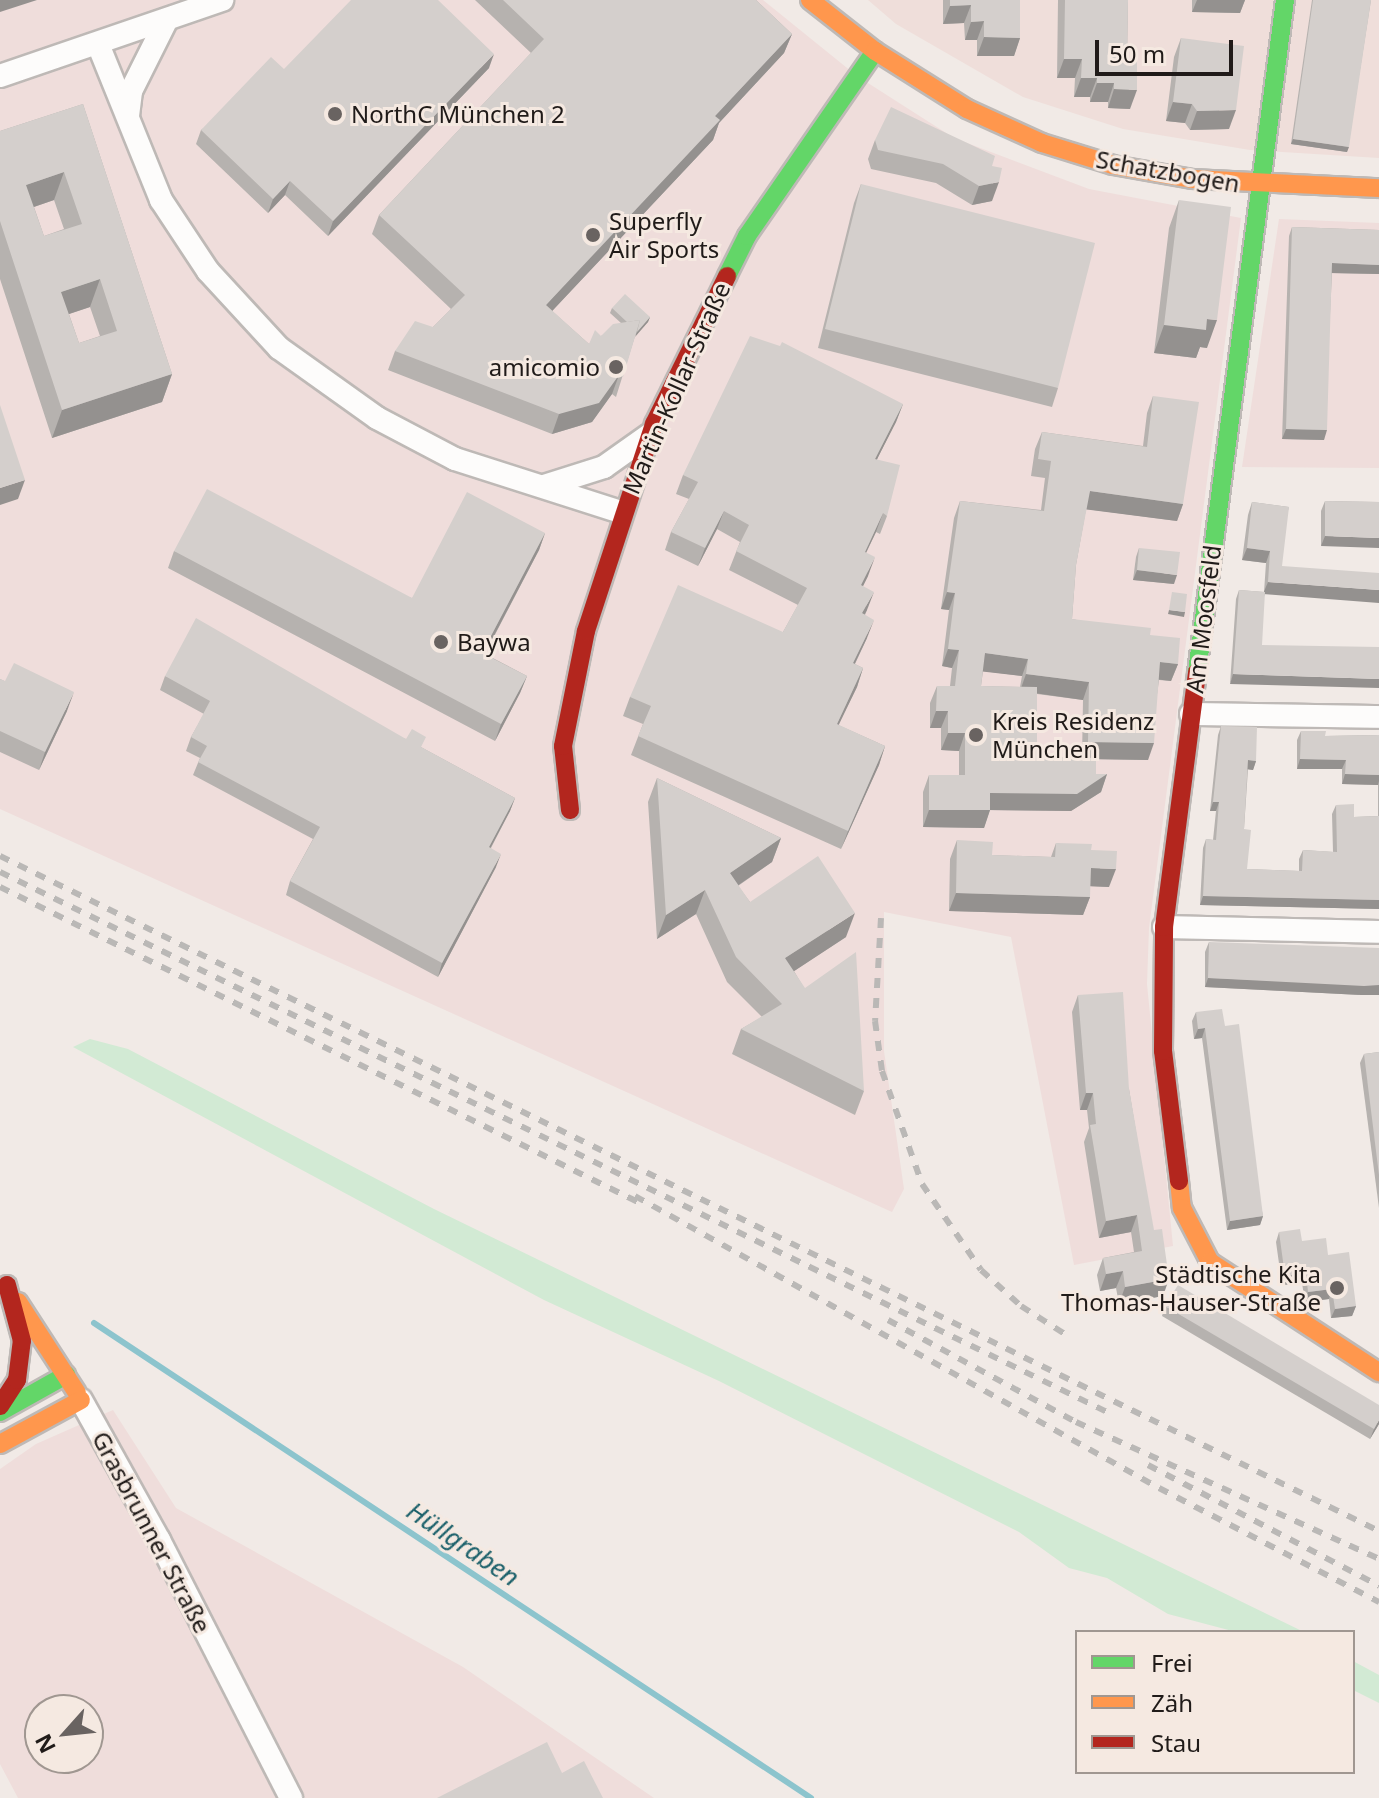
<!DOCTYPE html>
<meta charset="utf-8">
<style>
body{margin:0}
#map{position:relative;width:1379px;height:1798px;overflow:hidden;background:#f1eae6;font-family:"Noto Sans",sans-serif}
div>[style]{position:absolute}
.commercial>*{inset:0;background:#efdeda}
.industrial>*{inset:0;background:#efdddb}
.green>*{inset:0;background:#d2ead4}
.stream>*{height:6px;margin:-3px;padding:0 3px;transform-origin:3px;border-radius:3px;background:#8cc4cd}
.roads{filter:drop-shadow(2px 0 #beb9b6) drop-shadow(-2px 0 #beb9b6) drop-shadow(0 2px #beb9b6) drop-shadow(0 -2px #beb9b6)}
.street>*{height:22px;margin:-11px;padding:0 11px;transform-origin:11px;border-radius:11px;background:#fdfcfb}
.fast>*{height:18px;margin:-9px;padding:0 9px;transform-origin:9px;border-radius:9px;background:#63d668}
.slow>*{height:18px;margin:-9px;padding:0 9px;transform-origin:9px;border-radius:9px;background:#ff974d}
.jam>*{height:18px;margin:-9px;padding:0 9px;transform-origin:9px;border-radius:9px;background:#b3261e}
.rail>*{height:6px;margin-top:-3px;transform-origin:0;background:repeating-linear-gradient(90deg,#bab8b6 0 10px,transparent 0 20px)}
.wall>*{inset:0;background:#b6b2af}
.shaded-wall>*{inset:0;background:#94918f}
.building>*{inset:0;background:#d4cfcc}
.dots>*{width:22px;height:22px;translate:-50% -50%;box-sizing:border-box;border:4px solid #f5e9e1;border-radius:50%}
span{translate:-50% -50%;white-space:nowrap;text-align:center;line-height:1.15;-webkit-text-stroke:6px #f5e9e1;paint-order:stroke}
.poi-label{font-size:24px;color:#201b19}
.left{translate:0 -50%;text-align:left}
.right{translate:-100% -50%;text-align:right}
.street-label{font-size:24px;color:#201b19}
.water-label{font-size:26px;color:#1c616b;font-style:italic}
.legend{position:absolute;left:1075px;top:1630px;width:280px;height:144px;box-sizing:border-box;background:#f5e9e1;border:2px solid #a09791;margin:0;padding:10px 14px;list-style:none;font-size:24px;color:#201b19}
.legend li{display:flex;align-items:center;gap:16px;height:40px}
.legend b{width:40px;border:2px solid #a09791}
.north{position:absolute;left:24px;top:1694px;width:80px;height:80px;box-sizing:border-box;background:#f5e9e1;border:2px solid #a09791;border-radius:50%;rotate:243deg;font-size:22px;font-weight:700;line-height:32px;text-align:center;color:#201b19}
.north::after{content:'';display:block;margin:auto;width:28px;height:36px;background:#696361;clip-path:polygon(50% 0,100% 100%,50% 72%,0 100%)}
.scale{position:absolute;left:1095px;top:40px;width:138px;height:36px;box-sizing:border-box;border:4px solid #201b19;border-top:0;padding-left:10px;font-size:24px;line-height:28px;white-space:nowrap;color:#201b19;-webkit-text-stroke:6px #f5e9e1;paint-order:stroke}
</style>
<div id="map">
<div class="commercial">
<div style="clip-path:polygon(868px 0,1379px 0,1379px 158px,1250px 150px,1123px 129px,1023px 97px,896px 24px)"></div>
</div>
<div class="industrial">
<div style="clip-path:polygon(0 0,763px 0,857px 76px,954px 138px,1089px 189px,1241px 218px,1149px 928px,1147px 984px,1173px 1246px,1074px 1265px,1011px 937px,884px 912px,884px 1051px,904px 1189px,892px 1212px,0 809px)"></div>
<div style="clip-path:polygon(1279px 219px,1379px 223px,1379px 468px,1242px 467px)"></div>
<div style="clip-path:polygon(evenodd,113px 1410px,176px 1508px,463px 1667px,654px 1798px,18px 1798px,0 1764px,0 1469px,36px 1444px,113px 1410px,40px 1710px,88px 1710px,88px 1758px,40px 1758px,40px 1710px)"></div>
</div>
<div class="green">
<div style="clip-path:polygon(90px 1039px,128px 1049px,434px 1209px,1304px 1632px,1236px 1632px,1168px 1614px,1107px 1578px,1069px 1568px,1019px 1532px,719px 1381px,544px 1300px,73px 1047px)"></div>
<div style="clip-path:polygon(1353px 1661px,1379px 1675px,1379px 1703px,1353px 1690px)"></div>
</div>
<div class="stream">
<div style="left:94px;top:1323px;width:860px;rotate:33.52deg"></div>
</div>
<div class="roads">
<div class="street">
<div style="left:98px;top:44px;width:168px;rotate:68deg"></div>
<div style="left:161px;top:200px;width:85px;rotate:56.5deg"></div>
<div style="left:208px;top:271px;width:105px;rotate:47.3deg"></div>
<div style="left:279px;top:348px;width:120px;rotate:35.5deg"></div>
<div style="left:377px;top:418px;width:88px;rotate:27.7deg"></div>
<div style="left:455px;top:459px;width:174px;rotate:17.7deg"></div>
<div style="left:0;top:76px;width:235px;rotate:-18.9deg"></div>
<div style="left:128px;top:116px;width:25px;rotate:-83deg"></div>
<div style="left:131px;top:91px;width:80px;rotate:-63.4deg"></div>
<div style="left:544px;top:486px;width:63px;rotate:-17.6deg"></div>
<div style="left:604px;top:467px;width:55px;rotate:-35.4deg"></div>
<div style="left:1191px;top:714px;width:188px;rotate:0.9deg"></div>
<div style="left:1164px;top:927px;width:215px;rotate:1.3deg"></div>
<div style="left:81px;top:1400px;width:160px;rotate:60.9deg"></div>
<div style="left:159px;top:1540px;width:290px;rotate:62.9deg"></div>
</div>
<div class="fast">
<div style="left:727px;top:276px;width:45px;rotate:-63.4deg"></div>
<div style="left:747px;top:236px;width:225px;rotate:-55.3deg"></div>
<div style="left:1197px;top:672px;width:678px;rotate:-82.54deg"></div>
<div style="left:0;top:1412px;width:76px;rotate:-29.3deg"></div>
</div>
<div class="slow">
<div style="left:810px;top:0;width:83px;rotate:38.1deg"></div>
<div style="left:875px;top:51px;width:109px;rotate:32.2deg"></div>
<div style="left:967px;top:109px;width:82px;rotate:24.4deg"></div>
<div style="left:1042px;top:143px;width:74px;rotate:17.2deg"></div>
<div style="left:1113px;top:165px;width:80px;rotate:10deg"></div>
<div style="left:1192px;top:179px;width:187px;rotate:2.8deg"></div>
<div style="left:1179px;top:1181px;width:27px;rotate:84deg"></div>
<div style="left:1182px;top:1208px;width:61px;rotate:62.6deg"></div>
<div style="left:1210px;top:1262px;width:202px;rotate:33.1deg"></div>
<div style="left:18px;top:1302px;width:108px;rotate:57deg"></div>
<div style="left:0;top:1444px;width:92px;rotate:-28.5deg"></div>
</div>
<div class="jam">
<div style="left:570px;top:810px;width:64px;rotate:-96.2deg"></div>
<div style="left:563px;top:746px;width:117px;rotate:-78.7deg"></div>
<div style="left:586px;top:631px;width:218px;rotate:-71.8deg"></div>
<div style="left:654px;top:424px;width:165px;rotate:-63.7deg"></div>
<div style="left:1179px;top:1181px;width:131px;rotate:-97deg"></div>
<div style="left:1163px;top:1051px;width:124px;rotate:-89.5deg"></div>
<div style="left:1164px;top:927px;width:257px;rotate:-82.6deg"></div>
<div style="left:0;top:1406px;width:31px;rotate:-57deg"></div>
<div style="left:17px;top:1380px;width:39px;rotate:-83deg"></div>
<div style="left:22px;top:1341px;width:58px;rotate:-105deg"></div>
</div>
</div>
<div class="rail">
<div style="left:0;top:856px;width:1535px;rotate:26.08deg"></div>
<div style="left:0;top:872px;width:1232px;rotate:26deg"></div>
<div style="left:0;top:887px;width:716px;rotate:26.28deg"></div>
<div style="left:881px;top:918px;width:103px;rotate:93.3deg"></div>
<div style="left:875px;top:1021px;width:50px;rotate:82deg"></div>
<div style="left:882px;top:1071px;width:120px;rotate:70.5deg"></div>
<div style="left:922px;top:1184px;width:104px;rotate:55.5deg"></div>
<div style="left:981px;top:1270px;width:54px;rotate:42deg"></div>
<div style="left:1021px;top:1306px;width:59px;rotate:32.6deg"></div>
<div style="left:635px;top:1196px;width:600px;rotate:29.13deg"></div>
<div style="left:1159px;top:1488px;width:248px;rotate:27.4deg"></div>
<div style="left:888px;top:1320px;width:214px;rotate:28.5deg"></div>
<div style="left:1076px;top:1422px;width:333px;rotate:24.3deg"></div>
<div style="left:1148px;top:1465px;width:261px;rotate:27.6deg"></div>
</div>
<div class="wall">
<div style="clip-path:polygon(475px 0,756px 0,792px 34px,784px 53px,719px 123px,713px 140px,552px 311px,589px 344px,621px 323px,610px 313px,612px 308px,650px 317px,648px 322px,635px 336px,616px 397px,612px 394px,592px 422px,552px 434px,388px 370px,395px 351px,433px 327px,451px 309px,372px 234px,379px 215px,531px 53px)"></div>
<div style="clip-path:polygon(943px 0,1020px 0,1020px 38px,1014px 56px,977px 56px,977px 40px,965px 40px,964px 23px,943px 24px)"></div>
<div style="clip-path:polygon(1058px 0,1128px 0,1127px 59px,1130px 109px,1108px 108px,1108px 102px,1090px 102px,1090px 97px,1074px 97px,1075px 78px,1057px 78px)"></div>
<div style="clip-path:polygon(1192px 0,1245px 0,1240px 13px,1192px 12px)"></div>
<div style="clip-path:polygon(1312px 0,1371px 0,1347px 152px,1291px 144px)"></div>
<div style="clip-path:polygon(1181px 38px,1229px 129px,1190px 130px,1185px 123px,1166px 121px,1174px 57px)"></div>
<div style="clip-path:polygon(489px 68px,328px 236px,285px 195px,268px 213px,196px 144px,201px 130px,284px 69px)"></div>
<div style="clip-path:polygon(evenodd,83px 104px,172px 374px,162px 402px,52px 438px,0 279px,0 131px,83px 104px,54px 200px,64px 229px,44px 236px,34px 207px,54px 200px,83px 104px,90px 307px,100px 336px,79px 343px,69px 314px,90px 307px)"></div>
<div style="clip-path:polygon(875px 140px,992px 166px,992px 201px,972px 205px,936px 183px,871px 169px,868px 159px)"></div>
<div style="clip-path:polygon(861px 184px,1058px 388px,1052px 407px,818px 348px,854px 203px)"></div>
<div style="clip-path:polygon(1179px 200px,1207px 348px,1200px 347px,1196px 358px,1154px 353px,1169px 228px)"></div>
<div style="clip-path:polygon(1292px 227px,1379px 230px,1379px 274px,1332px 273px,1324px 440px,1282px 439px,1289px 236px)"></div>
<div style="clip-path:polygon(evenodd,1153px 396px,1183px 504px,1177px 521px,1086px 509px,1076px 565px,1072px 619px,1150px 635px,1178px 664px,1171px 681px,1159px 680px,1148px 760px,1096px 759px,1096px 774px,1107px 774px,1101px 792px,1071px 811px,990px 810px,984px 828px,923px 827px,923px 792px,929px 775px,959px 775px,959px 751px,941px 750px,941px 728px,930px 728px,930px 703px,937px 686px,950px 686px,952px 668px,942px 666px,949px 610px,941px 609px,954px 518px,960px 501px,1041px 510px,1045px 478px,1031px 476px,1035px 449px,1042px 432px,1143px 446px,1147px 413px,1153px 396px,983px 671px,1022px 676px,1020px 687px,981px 686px,983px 671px,1153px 396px,1037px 694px,1083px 700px,1082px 758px,1037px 757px,1037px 694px)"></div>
<div style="clip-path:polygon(903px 404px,896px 422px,877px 459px,887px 516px,880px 534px,876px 532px,866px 552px,868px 576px,863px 586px,867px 610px,865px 615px,867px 638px,855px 664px,863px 668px,857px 687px,838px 725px,885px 746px,879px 765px,841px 849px,631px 755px,643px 724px,623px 716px,630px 697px,783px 632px,798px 605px,729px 570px,740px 542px,717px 529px,698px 566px,665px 550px,671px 532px,689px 499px,676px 494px,683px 475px)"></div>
<div style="clip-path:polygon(1325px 501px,1379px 502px,1321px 546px,1321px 511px)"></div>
<div style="clip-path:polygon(1252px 502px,1289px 507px,1265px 594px,1230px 684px,1236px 599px,1239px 590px,1264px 592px,1266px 563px,1242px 560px,1248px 515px)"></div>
<div style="clip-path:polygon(545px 533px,539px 550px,485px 654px,527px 676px,520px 693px,495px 741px,168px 568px,174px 551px,412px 598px)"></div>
<div style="clip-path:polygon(1139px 548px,1174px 584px,1133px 580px,1136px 557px)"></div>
<div style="clip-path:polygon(165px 676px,406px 739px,515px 798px,510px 811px,491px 848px,496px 867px,438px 977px,286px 895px,290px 881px,313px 839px,193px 775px,200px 758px,186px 751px,191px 737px,204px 714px,160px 690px)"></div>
<div style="clip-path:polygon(0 679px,67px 711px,39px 770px,0 752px)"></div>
<div style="clip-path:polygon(1221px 726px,1256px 761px,1253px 770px,1248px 769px,1244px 829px,1247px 869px,1299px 871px,1299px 859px,1303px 850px,1333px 852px,1332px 814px,1336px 805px,1354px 817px,1378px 816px,1378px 785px,1342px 784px,1342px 769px,1297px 769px,1297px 740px,1301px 731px,1325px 736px,1379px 735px,1379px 909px,1200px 905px,1203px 848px,1206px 839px,1213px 840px,1216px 811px,1210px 811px,1218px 735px)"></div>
<div style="clip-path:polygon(657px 778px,781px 838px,772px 862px,738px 886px,750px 902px,846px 937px,794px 971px,864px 1091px,855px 1115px,732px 1054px,741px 1029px,762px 1017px,727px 982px,696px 914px,657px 939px,648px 802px)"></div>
<div style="clip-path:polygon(957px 840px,992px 855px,1051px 857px,1056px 843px,1091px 850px,1109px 887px,1090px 886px,1090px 897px,1083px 915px,949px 911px,950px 859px)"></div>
<div style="clip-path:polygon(1209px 942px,1361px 995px,1205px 987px,1205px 952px)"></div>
<div style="clip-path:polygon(1078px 995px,1129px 1089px,1163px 1296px,1119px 1304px,1116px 1288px,1100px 1291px,1097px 1275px,1103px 1258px,1134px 1252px,1131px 1232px,1099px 1238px,1084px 1142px,1089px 1128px,1087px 1110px,1080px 1110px,1072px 1012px)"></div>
<div style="clip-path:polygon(1196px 1012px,1225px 1026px,1263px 1216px,1260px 1225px,1227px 1230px,1202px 1038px,1194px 1039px,1192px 1021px)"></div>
<div style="clip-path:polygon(1379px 1052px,1379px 1208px,1360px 1063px,1364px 1054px)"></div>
<div style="clip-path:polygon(1279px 1232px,1302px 1241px,1328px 1255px,1356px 1306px,1352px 1316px,1331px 1318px,1329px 1299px,1305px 1302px,1302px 1283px,1282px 1285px,1276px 1242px)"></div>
<div style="clip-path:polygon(1165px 1306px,1379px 1424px,1370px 1439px,1162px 1316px)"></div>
</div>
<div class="shaded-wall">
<div style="clip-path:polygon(0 0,37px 0,0 12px)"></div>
<div style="clip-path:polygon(1197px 0,1245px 0,1240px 13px,1192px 12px)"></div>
<div style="clip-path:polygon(971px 5px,964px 23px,943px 24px,950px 6px)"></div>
<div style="clip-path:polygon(984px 21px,977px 40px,965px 40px,971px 22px)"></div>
<div style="clip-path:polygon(792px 34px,784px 53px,719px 123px,713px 140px,539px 325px,546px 305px,715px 116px)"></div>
<div style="clip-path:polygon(984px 37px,1020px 38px,1014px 56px,977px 56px)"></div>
<div style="clip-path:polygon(494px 54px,489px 68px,328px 236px,333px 221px)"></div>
<div style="clip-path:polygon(1064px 59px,1082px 59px,1075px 78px,1057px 78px)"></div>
<div style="clip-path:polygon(1081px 78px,1097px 78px,1090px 97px,1074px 97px)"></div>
<div style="clip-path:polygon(1097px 83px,1114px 83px,1108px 102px,1090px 102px)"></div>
<div style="clip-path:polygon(1114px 89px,1137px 90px,1130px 109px,1108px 108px)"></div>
<div style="clip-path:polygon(1173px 102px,1192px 104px,1185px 123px,1166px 121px)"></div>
<div style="clip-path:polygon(1236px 110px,1229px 129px,1190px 130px,1197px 111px)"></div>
<div style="clip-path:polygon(1293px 139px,1349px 147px,1347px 152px,1291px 144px)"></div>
<div style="clip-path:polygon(64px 172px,54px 200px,16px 213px,26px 185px)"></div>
<div style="clip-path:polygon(290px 181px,285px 195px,268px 213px,273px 199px)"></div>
<div style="clip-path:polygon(999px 182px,992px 201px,972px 205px,979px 186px)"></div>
<div style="clip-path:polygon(1332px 263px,1379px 265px,1379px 274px,1329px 273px)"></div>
<div style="clip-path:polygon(100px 279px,90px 307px,51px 320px,61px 292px)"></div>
<div style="clip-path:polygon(650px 317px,648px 322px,635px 337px,637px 332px)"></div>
<div style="clip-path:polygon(1207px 319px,1217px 320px,1207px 348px,1200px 347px,1196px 358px,1154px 353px,1164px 325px)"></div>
<div style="clip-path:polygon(172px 374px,162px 402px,52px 438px,62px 410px)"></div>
<div style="clip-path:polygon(619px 375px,612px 394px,592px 422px,552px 434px,559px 414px)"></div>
<div style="clip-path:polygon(903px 404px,896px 422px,868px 477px,875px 459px)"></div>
<div style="clip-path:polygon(1286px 429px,1327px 430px,1324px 440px,1282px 439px)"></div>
<div style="clip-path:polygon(25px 480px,18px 499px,0 505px,0 488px)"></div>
<div style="clip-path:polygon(1090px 491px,1183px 504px,1177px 521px,1083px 509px)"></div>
<div style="clip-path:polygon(724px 511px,717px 529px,698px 566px,705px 548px)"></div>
<div style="clip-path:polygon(883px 513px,876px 532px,858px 570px,865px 552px)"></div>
<div style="clip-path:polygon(545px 533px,539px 550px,476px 670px,482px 653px)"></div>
<div style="clip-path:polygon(1325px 536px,1379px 538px,1379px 548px,1321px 546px)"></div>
<div style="clip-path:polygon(1247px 548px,1270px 551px,1266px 563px,1242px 560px)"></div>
<div style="clip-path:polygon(875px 557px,868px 576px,854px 604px,861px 585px)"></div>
<div style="clip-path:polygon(1137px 570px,1177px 575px,1174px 584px,1133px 580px)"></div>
<div style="clip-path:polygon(1268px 582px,1379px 590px,1379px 603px,1263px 594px)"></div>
<div style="clip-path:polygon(874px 592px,867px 610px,855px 632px,862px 613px)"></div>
<div style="clip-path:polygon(947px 592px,955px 593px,949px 610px,941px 609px)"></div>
<div style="clip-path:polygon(1169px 610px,1185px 612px,1184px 617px,1168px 614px)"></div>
<div style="clip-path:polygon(874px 620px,867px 638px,846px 682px,853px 663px)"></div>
<div style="clip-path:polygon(948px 649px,959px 650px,952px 668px,942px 666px)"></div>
<div style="clip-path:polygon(985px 653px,1028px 659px,1022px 676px,978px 671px)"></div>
<div style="clip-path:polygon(1160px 662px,1178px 664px,1171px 681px,1154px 679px)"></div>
<div style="clip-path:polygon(863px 668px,857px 687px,830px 743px,837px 724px)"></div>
<div style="clip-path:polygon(1026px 674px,1089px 682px,1083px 700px,1020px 691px)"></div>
<div style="clip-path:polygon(1233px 674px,1379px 679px,1379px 688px,1230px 684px)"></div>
<div style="clip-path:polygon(527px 676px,520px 693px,495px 741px,501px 724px)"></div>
<div style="clip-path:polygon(74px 692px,67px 711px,39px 770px,45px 752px)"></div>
<div style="clip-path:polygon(936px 711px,948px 711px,941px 728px,930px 728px)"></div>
<div style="clip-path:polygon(948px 733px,965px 733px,959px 751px,941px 750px)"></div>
<div style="clip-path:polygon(1088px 742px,1154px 743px,1148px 760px,1082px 759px)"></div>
<div style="clip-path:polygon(885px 746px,879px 765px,841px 849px,848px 831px)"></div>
<div style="clip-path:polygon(1300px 759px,1346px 760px,1342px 769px,1297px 769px)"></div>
<div style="clip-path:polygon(1248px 760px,1256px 761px,1253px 770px,1245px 769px)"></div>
<div style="clip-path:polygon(1107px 774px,1101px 792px,1071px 811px,984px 810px,990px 793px)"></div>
<div style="clip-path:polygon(1345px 774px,1379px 775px,1379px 781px,1378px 785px,1342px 784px)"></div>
<div style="clip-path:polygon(515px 798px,510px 811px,484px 860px,489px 847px)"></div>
<div style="clip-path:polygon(1213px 802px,1219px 802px,1216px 811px,1210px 811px)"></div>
<div style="clip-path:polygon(929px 810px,990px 810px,984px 828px,923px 827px)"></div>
<div style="clip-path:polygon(781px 838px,772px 862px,721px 897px,730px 873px)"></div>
<div style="clip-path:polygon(501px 854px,496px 867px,438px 977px,442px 963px)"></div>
<div style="clip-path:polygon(1091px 868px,1116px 869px,1109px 887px,1084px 886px)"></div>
<div style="clip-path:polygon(705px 890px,696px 914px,657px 939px,666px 915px)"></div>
<div style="clip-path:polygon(956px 893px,1090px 897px,1083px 915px,949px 911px)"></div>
<div style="clip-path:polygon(1203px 896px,1379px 900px,1379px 909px,1200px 905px)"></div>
<div style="clip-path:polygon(855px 913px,846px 937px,776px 983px,785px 958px)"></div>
<div style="clip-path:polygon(1208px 978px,1379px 985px,1379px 995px,1361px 995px,1205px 987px)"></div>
<div style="clip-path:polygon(1205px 1028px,1202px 1038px,1194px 1039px,1198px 1029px)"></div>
<div style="clip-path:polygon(1086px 1093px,1093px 1093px,1087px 1110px,1080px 1110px)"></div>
<div style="clip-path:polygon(1137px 1215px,1131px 1232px,1099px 1238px,1106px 1221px)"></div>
<div style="clip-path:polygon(1263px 1216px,1260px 1225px,1227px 1230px,1230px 1221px)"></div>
<div style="clip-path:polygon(1123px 1271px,1116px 1288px,1100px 1291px,1106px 1274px)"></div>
<div style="clip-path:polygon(1306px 1273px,1302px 1283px,1282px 1285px,1285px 1276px)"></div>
<div style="clip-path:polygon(1169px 1279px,1163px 1296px,1119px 1304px,1125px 1287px)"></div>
<div style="clip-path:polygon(1332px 1289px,1329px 1299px,1305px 1302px,1308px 1292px)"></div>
<div style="clip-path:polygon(1356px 1306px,1352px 1316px,1331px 1318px,1335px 1309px)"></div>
<div style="clip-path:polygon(1379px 1420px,1379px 1424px,1370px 1439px,1374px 1429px)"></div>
</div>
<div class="building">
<div style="clip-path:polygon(351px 0,438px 0,494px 54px,333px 221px,290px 181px,273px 199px,201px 130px,271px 57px,284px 69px)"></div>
<div style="clip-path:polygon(503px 0,756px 0,792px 34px,715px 116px,720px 120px,546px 305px,589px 344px,595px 330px,601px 336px,613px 324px,640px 320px,623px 377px,619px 375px,599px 403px,559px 414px,395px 351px,415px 321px,433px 327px,465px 295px,379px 215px,544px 39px)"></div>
<div style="clip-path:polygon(950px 0,1020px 0,1020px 38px,984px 37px,984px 21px,971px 22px,971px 5px,950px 6px)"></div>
<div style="clip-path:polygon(1065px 0,1128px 0,1127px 59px,1137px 60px,1137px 90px,1114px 89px,1114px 83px,1097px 83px,1097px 78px,1081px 78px,1082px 59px,1064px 59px)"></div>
<div style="clip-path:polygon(1313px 0,1371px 0,1349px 147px,1293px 139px)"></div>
<div style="clip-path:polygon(1181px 38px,1244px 46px,1236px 110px,1197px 111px,1192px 104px,1173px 102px)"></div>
<div style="clip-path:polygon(evenodd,83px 104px,172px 374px,62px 410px,0 221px,0 131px,83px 104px,64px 172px,82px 224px,44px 236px,26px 185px,64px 172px,83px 104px,100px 279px,117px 331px,79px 343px,61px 292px,100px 279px)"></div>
<div style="clip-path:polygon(891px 107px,995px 156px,992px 166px,1002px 168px,999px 182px,979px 186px,943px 164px,878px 150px,875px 140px)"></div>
<div style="clip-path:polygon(861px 184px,1095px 243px,1058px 388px,825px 329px)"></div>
<div style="clip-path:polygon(1179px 200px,1231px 207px,1217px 320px,1207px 319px,1206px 330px,1164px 325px)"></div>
<div style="clip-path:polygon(1292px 227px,1379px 230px,1379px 265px,1332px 263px,1327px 430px,1286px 429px)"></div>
<div style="clip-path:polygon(625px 294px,650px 317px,637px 332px,640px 320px,627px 322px,612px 308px)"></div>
<div style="clip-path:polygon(750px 336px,780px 346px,782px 342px,903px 404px,875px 459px,900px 465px,887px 516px,883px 513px,865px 552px,875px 557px,861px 585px,874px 592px,862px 613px,874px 620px,853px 663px,863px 668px,837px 724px,885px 746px,848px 831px,638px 736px,651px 706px,630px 697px,678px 585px,783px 632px,807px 588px,736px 551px,749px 525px,724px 511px,705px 548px,671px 532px,698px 482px,683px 475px)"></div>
<div style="clip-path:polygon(1153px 396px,1199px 402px,1183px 504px,1090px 491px,1076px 565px,1072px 619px,1151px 628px,1150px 635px,1180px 638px,1178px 664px,1160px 662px,1154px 743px,1088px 742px,1089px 682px,1026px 674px,1028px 659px,985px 653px,981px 686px,1037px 687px,1037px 757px,1096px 758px,1096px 774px,1107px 774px,1077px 794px,990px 793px,990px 810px,929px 810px,929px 775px,965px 775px,965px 733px,948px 733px,948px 711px,936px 711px,937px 686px,955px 686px,959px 650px,948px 649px,955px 593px,947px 592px,960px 501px,1044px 511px,1051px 461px,1038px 459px,1042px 432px,1147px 447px)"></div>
<div style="clip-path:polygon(0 405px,25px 480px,0 488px)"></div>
<div style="clip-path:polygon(207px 489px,412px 598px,467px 492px,545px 533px,482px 653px,527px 676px,501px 724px,174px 551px)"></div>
<div style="clip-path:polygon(1325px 501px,1379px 502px,1379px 538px,1325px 536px)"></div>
<div style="clip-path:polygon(1252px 502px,1289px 507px,1282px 566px,1379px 573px,1379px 590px,1268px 582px,1270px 551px,1247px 548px)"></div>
<div style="clip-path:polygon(1139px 548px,1180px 552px,1177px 575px,1137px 570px)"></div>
<div style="clip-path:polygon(1239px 590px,1265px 592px,1262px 645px,1379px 647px,1379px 679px,1233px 674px)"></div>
<div style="clip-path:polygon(1172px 592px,1187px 594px,1185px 612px,1169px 610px)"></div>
<div style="clip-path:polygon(196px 618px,406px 739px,412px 729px,426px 737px,421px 747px,515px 798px,489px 847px,501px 854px,442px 963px,290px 881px,320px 827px,198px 762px,207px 746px,191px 737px,210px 701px,165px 676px)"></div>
<div style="clip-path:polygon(14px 663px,74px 692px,45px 752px,0 731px,0 679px,5px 681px)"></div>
<div style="clip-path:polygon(1221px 726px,1257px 727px,1256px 761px,1248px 760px,1244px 829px,1251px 830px,1247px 869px,1302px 871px,1303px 850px,1337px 852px,1336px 805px,1354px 804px,1354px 817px,1379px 816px,1379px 900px,1203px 896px,1206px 839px,1216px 840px,1219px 802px,1213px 802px)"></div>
<div style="clip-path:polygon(1301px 731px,1326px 731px,1325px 736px,1379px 735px,1379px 775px,1345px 774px,1346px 760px,1300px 759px)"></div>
<div style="clip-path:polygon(657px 778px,781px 838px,730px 873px,750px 902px,818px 856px,855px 913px,785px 958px,805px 988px,856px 952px,864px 1091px,741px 1029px,782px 1004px,736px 957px,705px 890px,666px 915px)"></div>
<div style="clip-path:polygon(957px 840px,993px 842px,992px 855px,1055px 857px,1056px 843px,1092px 844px,1091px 850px,1117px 851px,1116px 869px,1091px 868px,1090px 897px,956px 893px)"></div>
<div style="clip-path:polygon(1209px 942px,1379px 948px,1379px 985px,1364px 986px,1208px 978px)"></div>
<div style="clip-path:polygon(1123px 992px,1129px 1089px,1154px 1230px,1162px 1229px,1169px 1279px,1125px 1287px,1123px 1271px,1106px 1274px,1103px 1258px,1142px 1251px,1137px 1215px,1106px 1221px,1090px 1125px,1096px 1124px,1093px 1093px,1086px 1093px,1078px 995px)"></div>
<div style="clip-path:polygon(1222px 1009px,1225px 1026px,1239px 1024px,1263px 1216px,1230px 1221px,1205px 1028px,1198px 1029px,1196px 1012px)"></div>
<div style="clip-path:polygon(1379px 1052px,1379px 1175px,1364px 1054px)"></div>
<div style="clip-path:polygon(1300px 1229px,1302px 1241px,1326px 1238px,1328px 1255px,1349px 1252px,1356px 1306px,1335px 1309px,1332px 1289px,1308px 1292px,1306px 1273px,1285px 1276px,1279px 1232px)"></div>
<div style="clip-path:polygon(1178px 1285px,1379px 1405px,1379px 1420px,1374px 1429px,1165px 1306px)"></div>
<div style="clip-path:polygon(547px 1742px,562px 1773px,584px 1761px,603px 1798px,437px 1798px)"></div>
</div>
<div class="dots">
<div style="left:335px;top:114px;background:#696361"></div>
<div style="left:593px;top:235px;background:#696361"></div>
<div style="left:616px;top:367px;background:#696361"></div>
<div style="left:441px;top:642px;background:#696361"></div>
<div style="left:976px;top:735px;background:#696361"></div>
<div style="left:1337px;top:1288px;background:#696361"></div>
</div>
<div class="poi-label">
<span class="left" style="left:351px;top:114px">NorthC München 2</span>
<span class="left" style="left:609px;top:235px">Superfly<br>Air Sports</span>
<span class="right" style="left:600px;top:367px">amicomio</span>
<span class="left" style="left:457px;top:642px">Baywa</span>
<span class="left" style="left:992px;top:735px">Kreis Residenz<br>München</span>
<span class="right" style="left:1321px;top:1288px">Städtische Kita<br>Thomas-Hauser-Straße</span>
</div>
<div class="street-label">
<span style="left:1168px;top:171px;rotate:10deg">Schatzbogen</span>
<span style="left:676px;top:388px;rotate:-66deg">Martin-Kollar-Straße</span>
<span style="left:1203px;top:619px;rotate:-83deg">Am Moosfeld</span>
<span style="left:152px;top:1532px;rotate:62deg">Grasbrunner Straße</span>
</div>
<div class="water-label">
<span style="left:463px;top:1544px;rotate:34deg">Hüllgraben</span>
</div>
<ul class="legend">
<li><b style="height:10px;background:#63d668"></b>Frei</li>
<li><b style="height:10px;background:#ff974d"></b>Zäh</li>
<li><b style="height:10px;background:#b3261e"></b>Stau</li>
</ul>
<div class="north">N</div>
<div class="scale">50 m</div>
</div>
